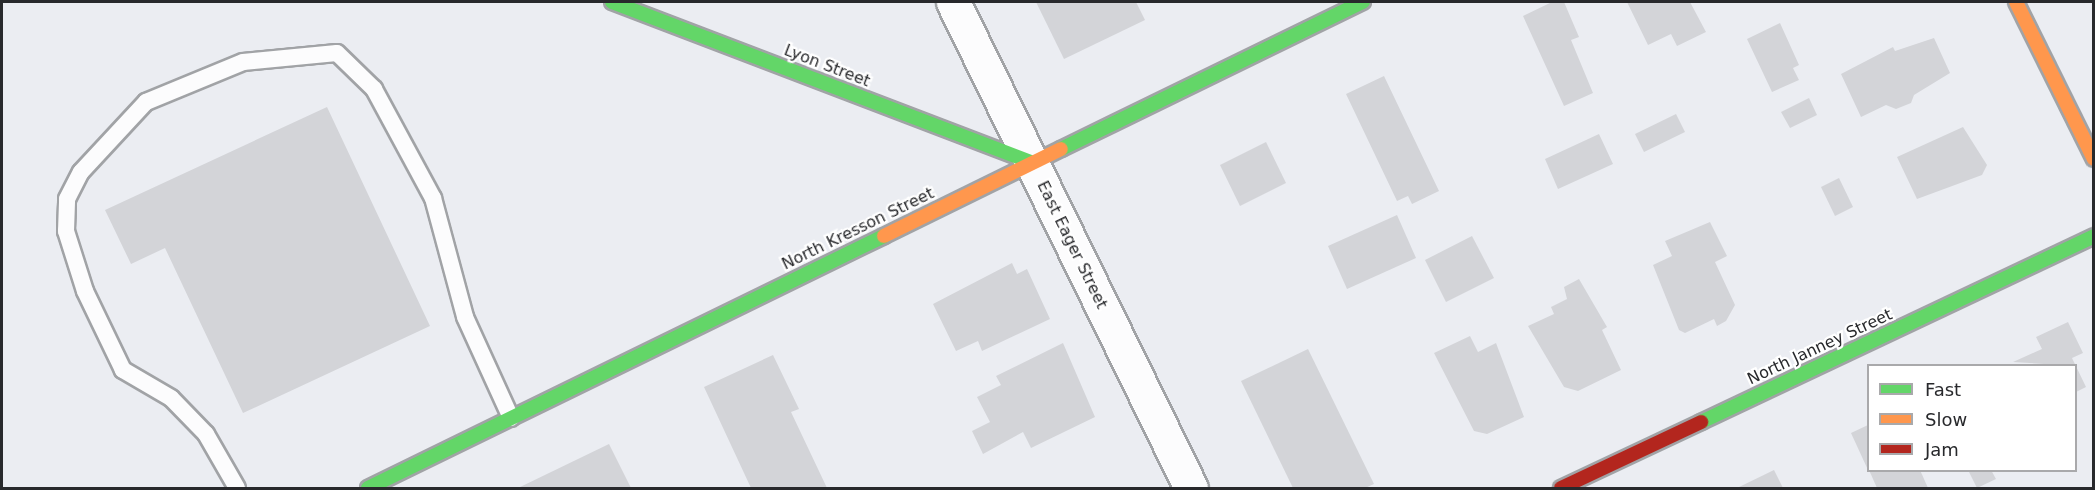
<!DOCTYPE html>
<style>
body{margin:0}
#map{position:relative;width:2095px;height:490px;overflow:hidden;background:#ebedf2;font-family:"DejaVu Sans",sans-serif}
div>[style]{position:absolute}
.building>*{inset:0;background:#d3d4d8}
.roads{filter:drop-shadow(2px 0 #a1a3a6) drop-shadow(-2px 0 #a1a3a6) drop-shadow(0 2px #a1a3a6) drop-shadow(0 -2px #a1a3a6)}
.lane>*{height:16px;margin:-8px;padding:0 8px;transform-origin:8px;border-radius:8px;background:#fcfcfd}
.street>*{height:33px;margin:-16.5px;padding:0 16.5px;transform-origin:16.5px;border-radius:16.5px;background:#fcfcfd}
.fast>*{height:14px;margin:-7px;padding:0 7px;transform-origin:7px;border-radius:7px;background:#63d668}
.slow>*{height:14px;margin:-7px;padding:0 7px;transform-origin:7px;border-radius:7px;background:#ff974d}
.jam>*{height:14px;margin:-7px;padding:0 7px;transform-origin:7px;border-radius:7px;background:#b3261e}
span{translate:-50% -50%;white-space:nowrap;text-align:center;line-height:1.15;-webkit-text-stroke:4.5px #fff;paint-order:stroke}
.street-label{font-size:16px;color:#28292c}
.frame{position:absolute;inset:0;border:3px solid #28292c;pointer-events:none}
.legend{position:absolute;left:1867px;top:364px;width:210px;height:108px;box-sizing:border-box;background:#fff;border:2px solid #a9a9ab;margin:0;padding:8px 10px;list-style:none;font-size:18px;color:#28292c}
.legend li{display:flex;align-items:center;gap:12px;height:30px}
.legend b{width:30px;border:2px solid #a9a9ab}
</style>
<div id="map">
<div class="building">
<div style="clip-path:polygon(1036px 2px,1136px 2px,1145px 20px,1064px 59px)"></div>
<div style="clip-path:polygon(1552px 2px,1564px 2px,1579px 37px,1571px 40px,1593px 93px,1564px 106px,1523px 16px)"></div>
<div style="clip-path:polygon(1627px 2px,1690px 2px,1706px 32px,1677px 46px,1671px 34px,1648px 45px)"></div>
<div style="clip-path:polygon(1780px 23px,1799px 65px,1793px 68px,1799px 80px,1772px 92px,1747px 39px)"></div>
<div style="clip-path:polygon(1934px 38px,1950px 73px,1914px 95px,1911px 103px,1896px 109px,1886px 105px,1861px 117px,1841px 74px,1893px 47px,1895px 51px)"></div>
<div style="clip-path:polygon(1384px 76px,1439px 191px,1412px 204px,1408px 196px,1397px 201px,1346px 94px)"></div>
<div style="clip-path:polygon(1809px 98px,1817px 115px,1790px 128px,1781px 112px)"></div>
<div style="clip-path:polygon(327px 107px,430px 326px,243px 413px,165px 248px,131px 264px,105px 210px)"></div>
<div style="clip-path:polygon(1676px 114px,1685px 132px,1644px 152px,1635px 134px)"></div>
<div style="clip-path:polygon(1963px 127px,1987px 165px,1982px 175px,1917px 199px,1897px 157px)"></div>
<div style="clip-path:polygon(1599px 134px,1613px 164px,1558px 189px,1545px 159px)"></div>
<div style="clip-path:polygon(1266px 142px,1286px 183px,1240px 206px,1220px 165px)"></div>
<div style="clip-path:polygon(1839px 178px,1853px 207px,1835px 216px,1821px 187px)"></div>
<div style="clip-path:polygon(1397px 215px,1416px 258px,1347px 289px,1328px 246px)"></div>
<div style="clip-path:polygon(1710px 222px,1727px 256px,1715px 262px,1735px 305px,1726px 321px,1717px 326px,1714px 319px,1685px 333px,1679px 330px,1653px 265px,1672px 256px,1665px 241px)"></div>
<div style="clip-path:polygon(1472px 236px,1494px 278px,1446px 302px,1425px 260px)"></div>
<div style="clip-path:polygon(1012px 263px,1017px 274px,1027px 269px,1050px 319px,982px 351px,978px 341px,956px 351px,933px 304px)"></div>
<div style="clip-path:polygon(1579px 279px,1607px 327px,1602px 330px,1621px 370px,1578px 391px,1564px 387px,1528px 326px,1554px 314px,1551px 307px,1567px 299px,1564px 287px)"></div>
<div style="clip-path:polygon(2068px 322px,2083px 353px,2072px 358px,2086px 387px,2076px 392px,2076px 366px,2013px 362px,2042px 349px,2036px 337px)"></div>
<div style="clip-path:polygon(1470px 336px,1478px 352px,1496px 343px,1524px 417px,1487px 434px,1474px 431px,1434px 353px)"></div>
<div style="clip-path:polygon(1063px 343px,1095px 417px,1031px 448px,1023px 432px,983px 454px,972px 431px,990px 422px,977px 397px,1001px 385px,996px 376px)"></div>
<div style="clip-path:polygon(1308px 349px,1374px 484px,1365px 488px,1293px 488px,1241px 381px)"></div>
<div style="clip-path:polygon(773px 355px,799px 409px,791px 412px,827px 488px,751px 488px,704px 387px)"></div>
<div style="clip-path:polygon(1868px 425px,1868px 470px,1851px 433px)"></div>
<div style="clip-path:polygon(609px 444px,631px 488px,518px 488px)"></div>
<div style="clip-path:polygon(1774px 470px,1783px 488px,1737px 488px)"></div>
<div style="clip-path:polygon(1869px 470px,1920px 470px,1928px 488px,1877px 488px)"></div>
<div style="clip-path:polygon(1968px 470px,1991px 470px,1996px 479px,1977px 488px)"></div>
</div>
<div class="roads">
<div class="lane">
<div style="left:237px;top:488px;width:62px;rotate:-119.9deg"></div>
<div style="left:206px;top:434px;width:50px;rotate:-134.2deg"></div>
<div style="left:171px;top:398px;width:56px;rotate:-149.7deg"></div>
<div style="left:123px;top:370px;width:88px;rotate:-115.7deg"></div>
<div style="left:85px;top:291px;width:63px;rotate:-107.6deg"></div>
<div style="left:66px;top:231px;width:32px;rotate:-88deg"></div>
<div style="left:67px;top:199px;width:30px;rotate:-63deg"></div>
<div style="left:81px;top:172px;width:96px;rotate:-47.1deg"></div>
<div style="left:146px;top:102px;width:105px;rotate:-22.4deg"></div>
<div style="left:243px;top:62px;width:94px;rotate:-5.5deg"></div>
<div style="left:337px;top:53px;width:52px;rotate:44.2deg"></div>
<div style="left:374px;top:89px;width:124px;rotate:61.6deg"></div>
<div style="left:433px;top:198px;width:123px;rotate:74.9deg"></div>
<div style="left:465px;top:317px;width:111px;rotate:65.5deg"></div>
</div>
<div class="street">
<div style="left:953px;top:2px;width:541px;rotate:63.91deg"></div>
</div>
<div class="fast">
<div style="left:612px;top:2px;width:449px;rotate:20.9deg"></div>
<div style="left:1061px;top:149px;width:336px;rotate:-26deg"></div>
<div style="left:1701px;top:422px;width:435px;rotate:-25.3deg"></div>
<div style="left:368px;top:488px;width:574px;rotate:-26.03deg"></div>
</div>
<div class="slow">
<div style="left:2016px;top:2px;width:175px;rotate:63.6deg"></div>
<div style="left:884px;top:236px;width:197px;rotate:-26.2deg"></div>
</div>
<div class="jam">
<div style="left:1561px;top:488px;width:155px;rotate:-25.2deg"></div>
</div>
</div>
<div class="street-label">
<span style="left:827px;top:66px;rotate:21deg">Lyon Street</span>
<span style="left:858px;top:229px;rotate:-26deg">North Kresson Street</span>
<span style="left:1072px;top:245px;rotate:64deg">East Eager Street</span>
<span style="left:1820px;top:347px;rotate:-25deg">North Janney Street</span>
</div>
<div class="frame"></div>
<ul class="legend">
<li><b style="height:8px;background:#63d668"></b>Fast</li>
<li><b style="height:8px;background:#ff974d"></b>Slow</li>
<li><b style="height:8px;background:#b3261e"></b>Jam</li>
</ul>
</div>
